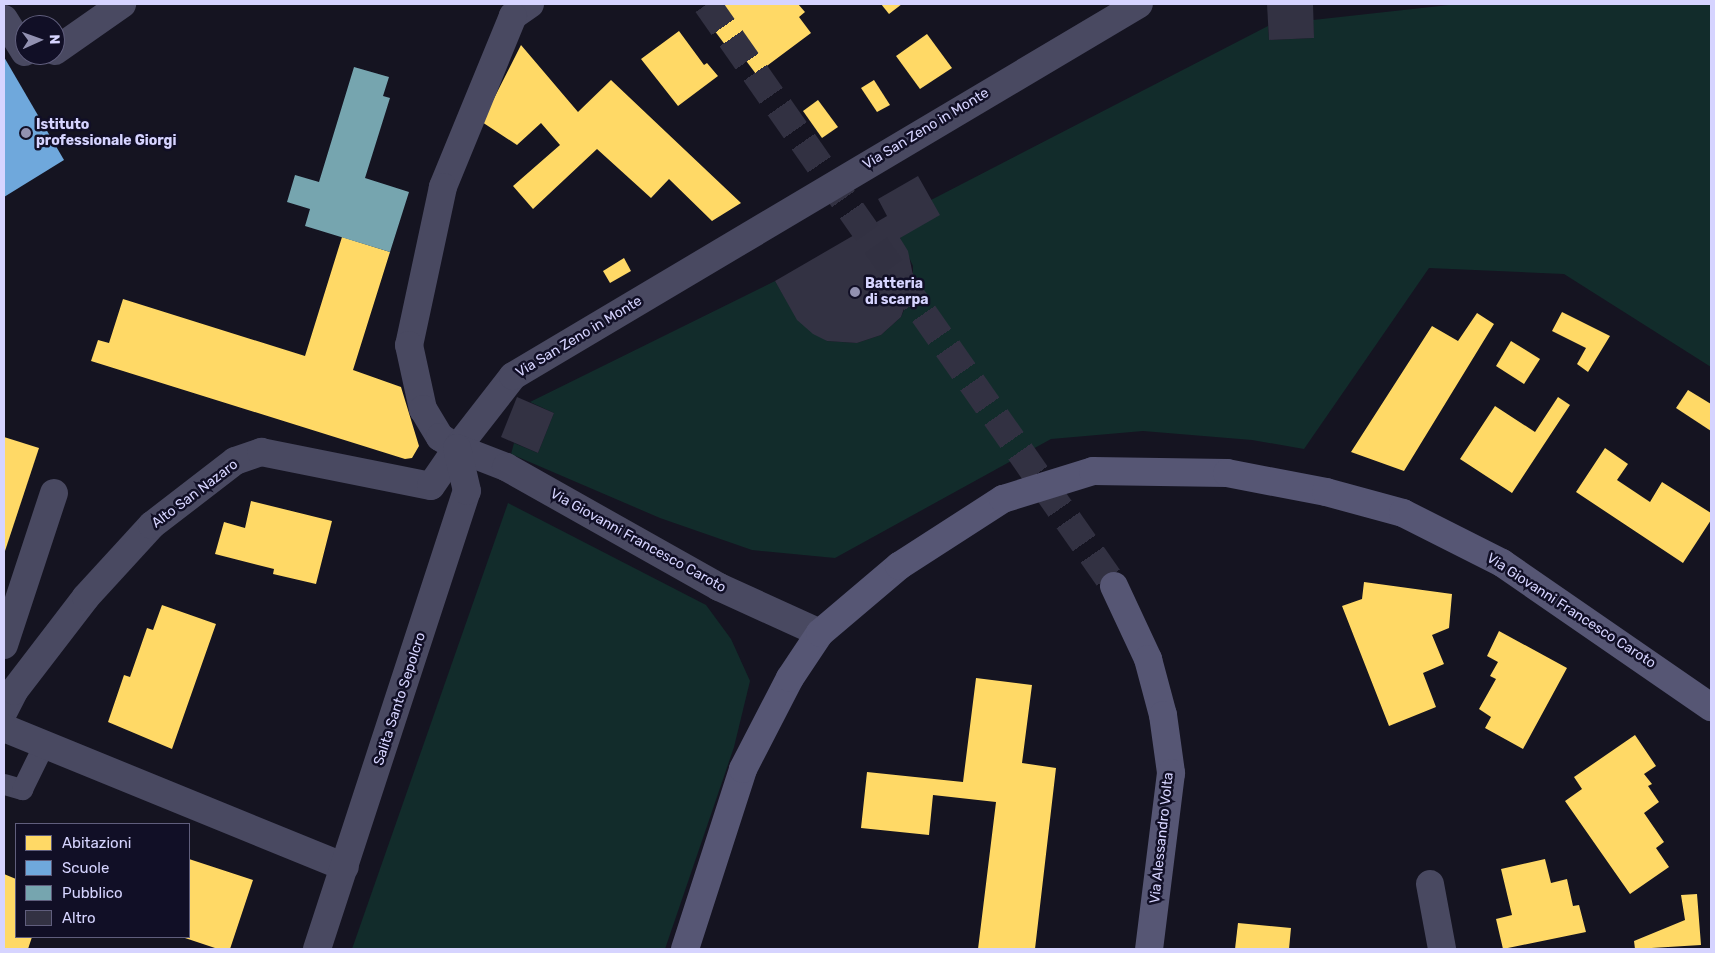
<!DOCTYPE html>
<style>
body{margin:0}
#map{position:relative;width:1715px;height:953px;overflow:hidden;background:#151421;font-family:Rubik,sans-serif}
div>[style]{position:absolute}
.green>*{inset:0;background:#122c2b}
.homes>*{inset:0;background:#ffd966}
.schools>*{inset:0;background:#6fa8dc}
.public>*{inset:0;background:#76a5af}
.building>*{inset:0;background:#333243}
.secondary-tunnel>*{height:28px;margin-top:-14px;transform-origin:0;background:repeating-linear-gradient(90deg,#323142 0 28px,transparent 0 42px)}
.lane>*{height:21px;margin:-10.5px;padding:0 10.5px;transform-origin:10.5px;border-radius:10.5px;background:#494961}
.street>*{height:28px;margin:-14px;padding:0 14px;transform-origin:14px;border-radius:14px;background:#494961}
.secondary>*{height:28px;margin:-14px;padding:0 14px;transform-origin:14px;border-radius:14px;background:#565674}
.dots>*{width:14px;height:14px;translate:-50% -50%;box-sizing:border-box;border:2px solid #110f26;border-radius:50%}
span{translate:-50% -50%;white-space:nowrap;text-align:center;line-height:1.15;-webkit-text-stroke:5px #110f26;paint-order:stroke}
.poi-label{font-size:14px;color:#d6d4ff;font-weight:700}
.left{translate:0 -50%;text-align:left}
.street-label{font-size:14px;color:#d6d4ff}
.frame{position:absolute;inset:0;border:5px solid #d6d4ff;pointer-events:none}
.legend{position:absolute;left:15px;top:823px;width:175px;height:115px;box-sizing:border-box;background:#110f26;border:1px solid #605e7d;margin:0;padding:6px 9px;list-style:none;font-size:15px;color:#d6d4ff}
.legend li{display:flex;align-items:center;gap:10px;height:25px}
.legend b{width:25px;border:1px solid #605e7d}
.north{position:absolute;left:15px;top:15px;width:50px;height:50px;box-sizing:border-box;background:#110f26;border:1px solid #605e7d;border-radius:50%;rotate:88deg;font-size:14px;font-weight:700;line-height:20px;text-align:center;color:#d6d4ff}
.north::after{content:'';display:block;margin:auto;width:18px;height:22px;background:#9291b1;clip-path:polygon(50% 0,100% 100%,50% 72%,0 100%)}
</style>
<div id="map">
<div class="green">
<div style="clip-path:polygon(1458px 4px,1711px 4px,1711px 367px,1564px 274px,1429px 268px,1304px 449px,1252px 440px,1143px 431px,1051px 439px,835px 558px,752px 550px,660px 518px,511px 454px,514px 443px,538px 453px,554px 413px,530px 402px,775px 281px,798px 320px,827px 341px,857px 343px,881px 335px,901px 317px,913px 289px,913px 266px,900px 238px,931px 200px,1268px 26px,1269px 40px,1314px 38px,1313px 20px)"></div>
<div style="clip-path:polygon(508px 503px,706px 605px,731px 639px,750px 681px,734px 747px,665px 949px,352px 949px)"></div>
</div>
<div class="homes">
<div style="clip-path:polygon(725px 4px,798px 4px,805px 12px,799px 17px,811px 33px,756px 74px,744px 58px,738px 62px,705px 18px)"></div>
<div style="clip-path:polygon(881px 4px,902px 4px,889px 14px)"></div>
<div style="clip-path:polygon(679px 31px,704px 65px,707px 63px,718px 76px,678px 106px,641px 59px)"></div>
<div style="clip-path:polygon(927px 34px,952px 68px,920px 89px,896px 56px)"></div>
<div style="clip-path:polygon(521px 45px,578px 112px,611px 80px,741px 203px,712px 221px,669px 179px,651px 198px,597px 149px,533px 209px,513px 186px,560px 145px,541px 123px,517px 145px,482px 122px)"></div>
<div style="clip-path:polygon(874px 80px,890px 105px,877px 112px,861px 88px)"></div>
<div style="clip-path:polygon(818px 100px,838px 127px,822px 138px,803px 111px)"></div>
<div style="clip-path:polygon(342px 237px,390px 252px,353px 370px,401px 387px,419px 446px,412px 458px,405px 459px,91px 361px,98px 340px,109px 343px,123px 299px,305px 356px)"></div>
<div style="clip-path:polygon(624px 258px,631px 271px,610px 283px,603px 271px)"></div>
<div style="clip-path:polygon(1562px 312px,1610px 336px,1588px 372px,1577px 364px,1586px 348px,1552px 331px)"></div>
<div style="clip-path:polygon(1477px 313px,1494px 324px,1404px 471px,1351px 452px,1432px 326px,1458px 341px)"></div>
<div style="clip-path:polygon(1511px 341px,1540px 359px,1524px 384px,1496px 366px)"></div>
<div style="clip-path:polygon(1688px 390px,1711px 404px,1711px 431px,1676px 408px)"></div>
<div style="clip-path:polygon(1558px 397px,1570px 405px,1512px 493px,1460px 459px,1495px 406px,1535px 432px)"></div>
<div style="clip-path:polygon(4px 437px,39px 448px,4px 554px)"></div>
<div style="clip-path:polygon(1605px 448px,1628px 464px,1617px 480px,1650px 502px,1662px 482px,1711px 513px,1711px 520px,1683px 563px,1576px 492px)"></div>
<div style="clip-path:polygon(251px 501px,332px 521px,316px 584px,273px 574px,274px 569px,215px 554px,224px 522px,245px 528px)"></div>
<div style="clip-path:polygon(1364px 582px,1452px 594px,1449px 628px,1432px 635px,1444px 664px,1423px 673px,1436px 707px,1389px 726px,1342px 606px,1362px 599px)"></div>
<div style="clip-path:polygon(162px 605px,216px 624px,172px 749px,108px 722px,124px 675px,130px 677px,147px 628px,153px 630px)"></div>
<div style="clip-path:polygon(1499px 631px,1567px 668px,1523px 749px,1485px 728px,1491px 717px,1479px 709px,1496px 679px,1490px 676px,1498px 662px,1487px 656px)"></div>
<div style="clip-path:polygon(976px 678px,1032px 685px,1022px 763px,1056px 768px,1035px 949px,978px 949px,996px 802px,933px 795px,929px 835px,861px 828px,867px 772px,963px 782px)"></div>
<div style="clip-path:polygon(1635px 735px,1656px 766px,1644px 774px,1652px 784px,1648px 786px,1659px 802px,1644px 813px,1664px 842px,1656px 848px,1669px 867px,1630px 894px,1565px 801px,1582px 789px,1574px 777px)"></div>
<div style="clip-path:polygon(189px 859px,253px 880px,230px 949px,218px 949px,182px 937px,189px 937px)"></div>
<div style="clip-path:polygon(1545px 859px,1551px 883px,1567px 879px,1573px 906px,1579px 905px,1586px 932px,1503px 949px,1496px 919px,1512px 915px,1501px 869px)"></div>
<div style="clip-path:polygon(4px 874px,16px 879px,16px 937px,32px 937px,28px 949px,4px 949px)"></div>
<div style="clip-path:polygon(1697px 894px,1701px 945px,1635px 949px,1634px 941px,1685px 920px,1681px 895px)"></div>
<div style="clip-path:polygon(1238px 923px,1291px 928px,1289px 949px,1235px 949px)"></div>
</div>
<div class="schools">
<div style="clip-path:polygon(4px 57px,64px 160px,4px 197px)"></div>
</div>
<div class="public">
<div style="clip-path:polygon(354px 67px,389px 77px,383px 96px,390px 98px,365px 178px,409px 192px,390px 252px,305px 226px,310px 209px,287px 202px,295px 175px,319px 182px)"></div>
</div>
<div class="building">
<div style="clip-path:polygon(1267px 4px,1313px 4px,1314px 38px,1269px 40px)"></div>
<div style="clip-path:polygon(918px 176px,940px 215px,900px 238px,908px 251px,914px 280px,901px 317px,881px 335px,857px 343px,827px 341px,813px 334px,797px 320px,775px 281px,887px 216px,878px 199px)"></div>
<div style="clip-path:polygon(517px 397px,554px 413px,538px 453px,501px 437px)"></div>
</div>
<div class="secondary-tunnel">
<div style="left:707px;top:4px;width:710px;rotate:55.03deg"></div>
</div>
<div class="lane">
<div style="left:4px;top:784px;width:19px;rotate:16deg"></div>
<div style="left:22px;top:789px;width:50px;rotate:-63.9deg"></div>
</div>
<div class="street">
<div style="left:530px;top:4px;width:21px;rotate:145deg"></div>
<div style="left:513px;top:16px;width:185px;rotate:112.3deg"></div>
<div style="left:443px;top:187px;width:162px;rotate:102.1deg"></div>
<div style="left:409px;top:345px;width:66px;rotate:77.7deg"></div>
<div style="left:423px;top:409px;width:33px;rotate:59deg"></div>
<div style="left:440px;top:437px;width:20px;rotate:33deg"></div>
<div style="left:457px;top:448px;width:91px;rotate:-52.1deg"></div>
<div style="left:513px;top:376px;width:728px;rotate:-30.72deg"></div>
<div style="left:4px;top:19px;width:39px;rotate:58deg"></div>
<div style="left:55px;top:51px;width:82px;rotate:-35deg"></div>
<div style="left:457px;top:448px;width:53px;rotate:21.2deg"></div>
<div style="left:506px;top:467px;width:244px;rotate:29.4deg"></div>
<div style="left:719px;top:587px;width:111px;rotate:24.5deg"></div>
<div style="left:4px;top:645px;width:160px;rotate:-71.8deg"></div>
<div style="left:4px;top:711px;width:22px;rotate:-63deg"></div>
<div style="left:14px;top:691px;width:118px;rotate:-52.5deg"></div>
<div style="left:86px;top:597px;width:98px;rotate:-47.5deg"></div>
<div style="left:152px;top:525px;width:105px;rotate:-37.6deg"></div>
<div style="left:235px;top:461px;width:28px;rotate:-19deg"></div>
<div style="left:261px;top:452px;width:173px;rotate:11.3deg"></div>
<div style="left:431px;top:486px;width:46px;rotate:-55.6deg"></div>
<div style="left:4px;top:728px;width:368px;rotate:22.2deg"></div>
<div style="left:1430px;top:884px;width:66px;rotate:79.5deg"></div>
<div style="left:317px;top:949px;width:482px;rotate:-71.9deg"></div>
<div style="left:467px;top:491px;width:44px;rotate:-103.1deg"></div>
</div>
<div class="secondary">
<div style="left:1114px;top:586px;width:81px;rotate:65deg"></div>
<div style="left:1148px;top:659px;width:58px;rotate:75deg"></div>
<div style="left:1163px;top:715px;width:59px;rotate:82.1deg"></div>
<div style="left:1171px;top:773px;width:177px;rotate:97.1deg"></div>
<div style="left:685px;top:949px;width:189px;rotate:-72.1deg"></div>
<div style="left:743px;top:769px;width:102px;rotate:-62.7deg"></div>
<div style="left:790px;top:678px;width:54px;rotate:-56.3deg"></div>
<div style="left:820px;top:633px;width:104px;rotate:-40.3deg"></div>
<div style="left:899px;top:566px;width:124px;rotate:-32.8deg"></div>
<div style="left:1003px;top:499px;width:94px;rotate:-17.3deg"></div>
<div style="left:1093px;top:471px;width:134px;rotate:0.9deg"></div>
<div style="left:1227px;top:473px;width:101px;rotate:10.9deg"></div>
<div style="left:1326px;top:492px;width:80px;rotate:15.3deg"></div>
<div style="left:1403px;top:513px;width:111px;rotate:26.8deg"></div>
<div style="left:1502px;top:563px;width:254px;rotate:34.6deg"></div>
</div>
<div class="dots">
<div style="left:26px;top:133px;background:#9291b1"></div>
<div style="left:855px;top:292px;background:#9291b1"></div>
</div>
<div class="poi-label">
<span class="left" style="left:36px;top:133px">Istituto<br>professionale Giorgi</span>
<span class="left" style="left:865px;top:292px">Batteria<br>di scarpa</span>
</div>
<div class="street-label">
<span style="left:926px;top:129px;rotate:-31deg">Via San Zeno in Monte</span>
<span style="left:579px;top:337px;rotate:-31deg">Via San Zeno in Monte</span>
<span style="left:195px;top:494px;rotate:-37deg">Alto San Nazaro</span>
<span style="left:638px;top:541px;rotate:29deg">Via Giovanni Francesco Caroto</span>
<span style="left:1571px;top:611px;rotate:33deg">Via Giovanni Francesco Caroto</span>
<span style="left:400px;top:699px;rotate:-72deg">Salita Santo Sepolcro</span>
<span style="left:1162px;top:838px;rotate:-84deg">Via Alessandro Volta</span>
</div>
<div class="frame"></div>
<ul class="legend">
<li><b style="height:14px;background:#ffd966"></b>Abitazioni</li>
<li><b style="height:14px;background:#6fa8dc"></b>Scuole</li>
<li><b style="height:14px;background:#76a5af"></b>Pubblico</li>
<li><b style="height:14px;background:#333243"></b>Altro</li>
</ul>
<div class="north">N</div>
</div>
